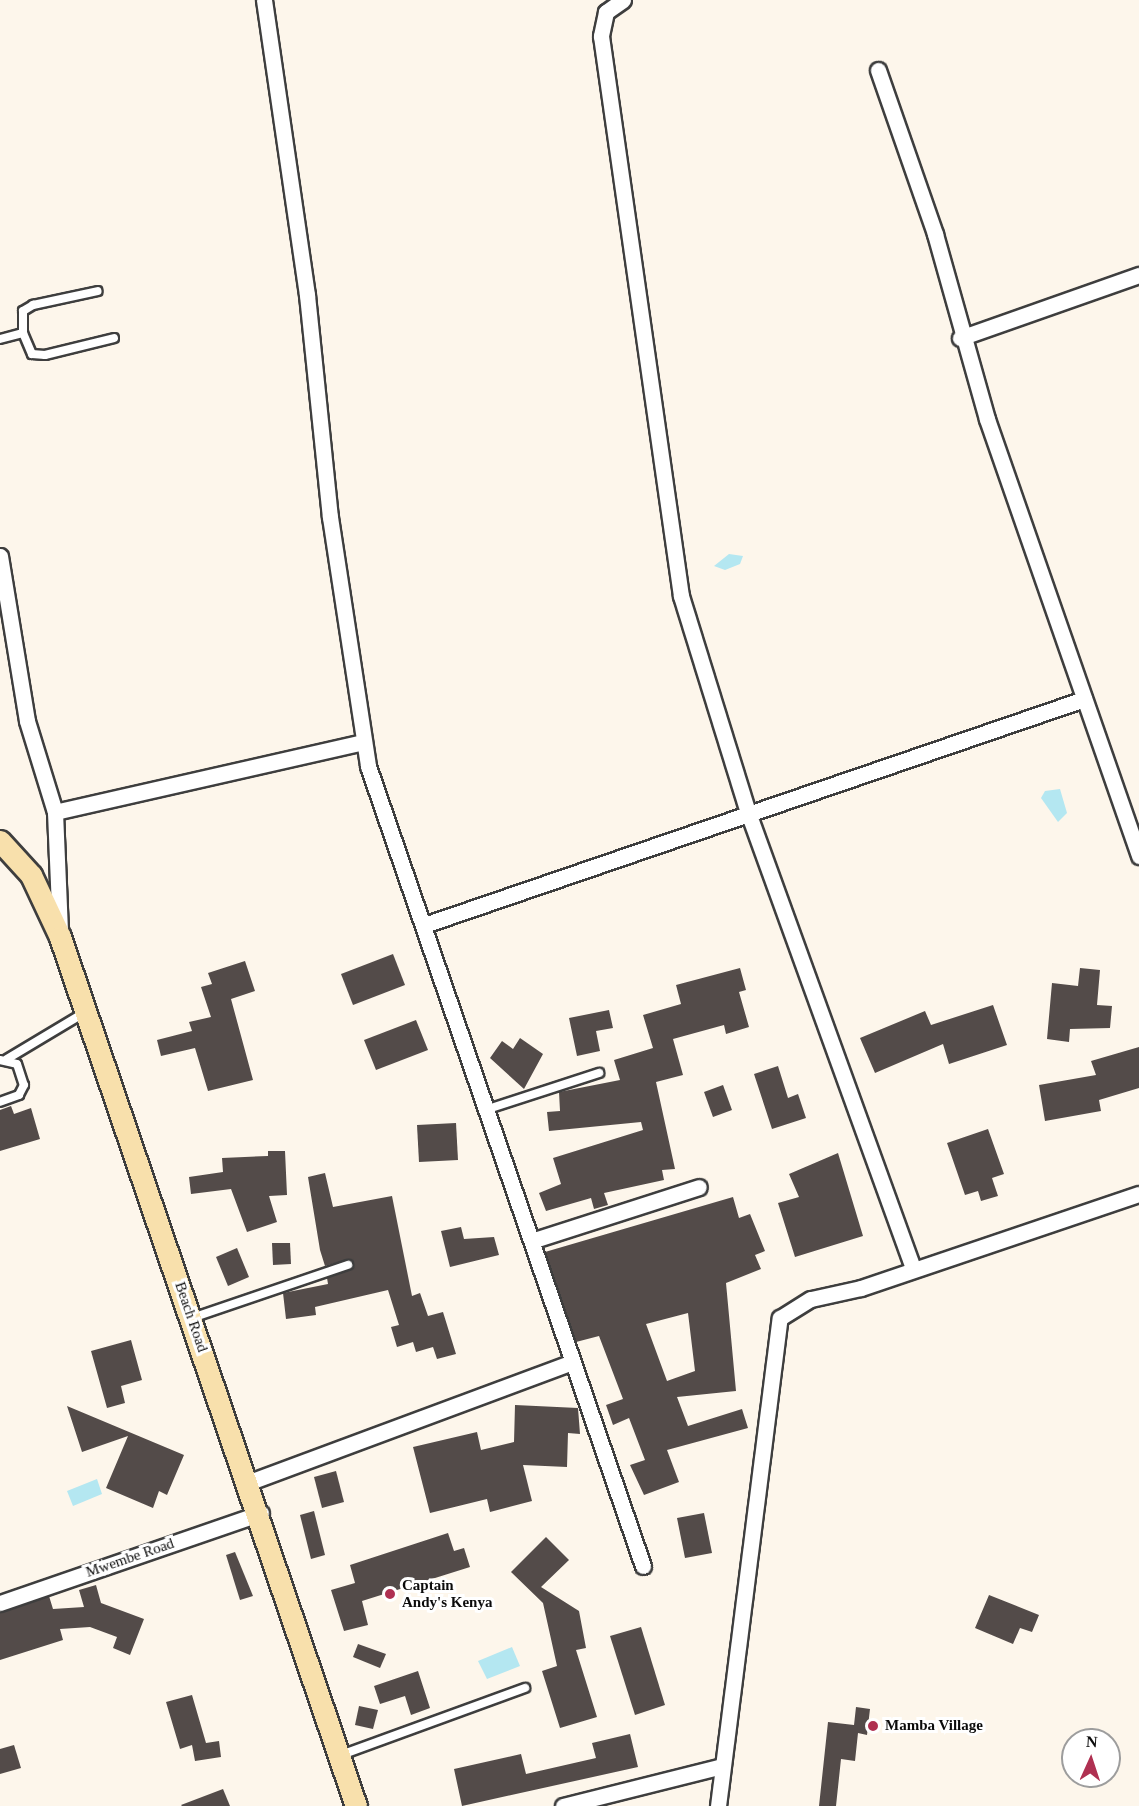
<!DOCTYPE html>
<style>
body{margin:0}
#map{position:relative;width:1139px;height:1806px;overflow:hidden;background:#fdf6eb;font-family:Georgia,serif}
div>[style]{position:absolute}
.water>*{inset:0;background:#b4e7f1}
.building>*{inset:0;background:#534b49}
.roads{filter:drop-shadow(2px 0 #3e3e3e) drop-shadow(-2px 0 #3e3e3e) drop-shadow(0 2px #3e3e3e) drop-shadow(0 -2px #3e3e3e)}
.lane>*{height:8px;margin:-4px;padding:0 4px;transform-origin:4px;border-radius:4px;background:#fff}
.street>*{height:15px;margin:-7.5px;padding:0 7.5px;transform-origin:7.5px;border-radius:7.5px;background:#fff}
.secondary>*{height:21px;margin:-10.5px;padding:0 10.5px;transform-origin:10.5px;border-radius:10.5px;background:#f8e0ac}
.dots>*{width:16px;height:16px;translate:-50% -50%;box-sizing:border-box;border:3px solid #fff;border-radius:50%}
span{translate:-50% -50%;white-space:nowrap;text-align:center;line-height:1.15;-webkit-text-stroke:6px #fff;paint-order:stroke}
.street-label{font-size:15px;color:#0b0b0b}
.poi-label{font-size:15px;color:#0b0b0b;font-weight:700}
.left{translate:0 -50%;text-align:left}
.north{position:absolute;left:1061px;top:1728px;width:60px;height:60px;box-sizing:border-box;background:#fff;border:2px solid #9d9d9d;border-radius:50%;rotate:3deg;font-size:16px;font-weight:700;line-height:24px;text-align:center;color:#0b0b0b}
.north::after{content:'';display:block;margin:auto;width:21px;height:27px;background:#af3051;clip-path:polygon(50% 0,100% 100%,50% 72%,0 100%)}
</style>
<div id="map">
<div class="water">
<div style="clip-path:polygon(729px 554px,743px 556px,740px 564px,725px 570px,714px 566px)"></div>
<div style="clip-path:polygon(1060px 789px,1067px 813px,1058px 822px,1041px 798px,1045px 791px)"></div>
<div style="clip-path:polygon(97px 1479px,102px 1494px,73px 1506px,67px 1491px)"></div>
<div style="clip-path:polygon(512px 1647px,520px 1666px,487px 1679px,478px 1661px)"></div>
</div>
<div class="building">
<div style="clip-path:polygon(393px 954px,405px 985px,353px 1005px,341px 974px)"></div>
<div style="clip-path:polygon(245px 961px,255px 991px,231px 999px,253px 1080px,208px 1091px,195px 1048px,161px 1056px,157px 1040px,192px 1031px,189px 1022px,211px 1017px,201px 987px,212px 984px,208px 973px)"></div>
<div style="clip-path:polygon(740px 968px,746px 990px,739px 992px,749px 1027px,726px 1034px,724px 1025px,673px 1039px,683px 1075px,656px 1082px,675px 1169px,662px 1170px,664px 1180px,604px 1193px,608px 1205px,594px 1209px,591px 1198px,546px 1211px,539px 1193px,561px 1184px,553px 1158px,643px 1130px,641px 1122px,549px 1131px,547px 1112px,560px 1111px,559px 1092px,620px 1080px,614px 1060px,653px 1048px,643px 1015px,681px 1004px,676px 985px)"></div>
<div style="clip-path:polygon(1080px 968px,1100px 970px,1097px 1005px,1112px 1006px,1110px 1028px,1070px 1029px,1069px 1042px,1047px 1039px,1052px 983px,1078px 986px)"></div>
<div style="clip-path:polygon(993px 1005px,1007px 1045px,949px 1064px,943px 1044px,875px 1073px,860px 1038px,925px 1011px,931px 1025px)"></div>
<div style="clip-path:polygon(609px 1010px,613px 1028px,596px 1031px,600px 1051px,577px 1056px,569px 1018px)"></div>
<div style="clip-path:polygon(416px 1020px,428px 1050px,376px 1070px,364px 1040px)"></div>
<div style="clip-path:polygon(520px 1038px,543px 1054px,524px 1089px,490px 1058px,502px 1041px,513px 1049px)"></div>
<div style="clip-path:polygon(1139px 1047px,1139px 1088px,1099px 1100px,1101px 1111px,1045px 1121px,1039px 1085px,1096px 1075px,1091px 1061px)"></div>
<div style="clip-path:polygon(778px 1066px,788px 1098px,798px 1094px,806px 1118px,772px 1129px,754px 1074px)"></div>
<div style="clip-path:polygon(723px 1085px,732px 1110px,713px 1117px,704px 1092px)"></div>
<div style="clip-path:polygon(11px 1106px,14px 1114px,31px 1108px,40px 1139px,0 1151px,0 1110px)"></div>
<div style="clip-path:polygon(456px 1123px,458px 1160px,419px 1162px,417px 1125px)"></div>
<div style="clip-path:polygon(988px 1129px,1004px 1174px,992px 1178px,998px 1196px,981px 1201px,978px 1191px,965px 1195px,947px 1143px)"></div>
<div style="clip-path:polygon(268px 1151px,285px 1151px,287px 1195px,269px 1196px,277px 1222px,247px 1232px,231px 1189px,191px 1194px,189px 1177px,223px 1172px,222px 1158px,268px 1156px)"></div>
<div style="clip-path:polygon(838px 1153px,863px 1236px,795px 1257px,778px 1203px,799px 1197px,789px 1174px)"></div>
<div style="clip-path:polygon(325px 1173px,333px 1207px,392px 1196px,412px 1296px,420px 1293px,428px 1316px,443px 1312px,456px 1354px,437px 1359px,433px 1347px,416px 1352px,413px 1342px,397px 1347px,391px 1327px,399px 1325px,388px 1290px,315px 1307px,316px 1315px,286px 1319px,283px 1293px,328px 1284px,327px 1278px,354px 1267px,349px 1259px,325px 1266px,320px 1250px,308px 1177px)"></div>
<div style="clip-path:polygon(evenodd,733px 1197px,739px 1218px,750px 1214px,765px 1251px,755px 1255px,761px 1269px,726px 1283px,736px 1391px,677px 1397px,688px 1426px,742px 1409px,748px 1428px,667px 1450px,679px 1482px,644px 1495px,630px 1465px,645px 1460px,629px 1418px,613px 1425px,606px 1405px,623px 1399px,599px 1336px,576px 1342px,545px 1252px,733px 1197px,688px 1313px,695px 1371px,667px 1381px,646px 1324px,688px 1313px)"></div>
<div style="clip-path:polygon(461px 1227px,464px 1239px,494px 1237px,499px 1255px,450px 1267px,441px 1231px)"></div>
<div style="clip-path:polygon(272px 1243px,290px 1243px,291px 1264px,273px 1265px)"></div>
<div style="clip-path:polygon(237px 1248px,249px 1277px,228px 1286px,216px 1257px)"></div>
<div style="clip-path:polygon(131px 1340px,142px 1380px,121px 1386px,125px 1403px,107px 1408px,91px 1351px)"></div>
<div style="clip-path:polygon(515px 1405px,578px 1408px,580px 1434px,568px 1433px,567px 1467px,523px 1465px,532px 1501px,490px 1512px,487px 1499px,430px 1513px,413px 1447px,477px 1432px,481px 1450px,514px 1442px)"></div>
<div style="clip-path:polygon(67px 1406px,184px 1455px,167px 1495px,159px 1491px,153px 1508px,106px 1488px,128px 1436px,82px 1452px)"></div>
<div style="clip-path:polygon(336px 1471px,344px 1502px,322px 1508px,314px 1477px)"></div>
<div style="clip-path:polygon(314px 1511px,325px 1555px,311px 1559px,300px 1515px)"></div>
<div style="clip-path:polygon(704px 1513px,712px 1553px,685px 1558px,677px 1518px)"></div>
<div style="clip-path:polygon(448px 1533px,454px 1551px,464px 1548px,470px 1567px,362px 1601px,368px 1625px,344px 1631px,331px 1590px,355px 1583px,350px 1565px)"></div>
<div style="clip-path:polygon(546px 1537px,569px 1560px,541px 1587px,579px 1611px,586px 1648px,576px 1650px,597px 1717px,560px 1728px,542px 1671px,557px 1666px,543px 1603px,511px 1572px)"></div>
<div style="clip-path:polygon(235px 1552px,253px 1596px,240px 1600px,226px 1555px)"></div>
<div style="clip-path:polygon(96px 1585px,101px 1603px,144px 1619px,130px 1655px,113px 1648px,117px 1637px,90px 1627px,60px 1629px,63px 1640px,0 1660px,0 1613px,49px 1596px,53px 1609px,84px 1607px,79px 1590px)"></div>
<div style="clip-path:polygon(989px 1595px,1039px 1615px,1032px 1632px,1020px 1628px,1013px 1644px,975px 1628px)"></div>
<div style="clip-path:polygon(641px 1627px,665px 1705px,635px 1715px,610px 1636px)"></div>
<div style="clip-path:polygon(358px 1644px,386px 1654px,380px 1668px,353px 1657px)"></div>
<div style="clip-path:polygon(418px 1671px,430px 1708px,411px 1715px,405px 1696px,380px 1704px,374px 1686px)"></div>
<div style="clip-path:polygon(192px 1695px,206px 1743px,219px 1741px,221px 1757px,195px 1761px,192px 1745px,180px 1749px,166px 1702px)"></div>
<div style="clip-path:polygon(359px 1706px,378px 1710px,373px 1729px,355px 1725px)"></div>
<div style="clip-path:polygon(856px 1707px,870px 1709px,867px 1735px,858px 1733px,855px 1761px,841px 1759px,836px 1806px,819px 1806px,828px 1722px,854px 1725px)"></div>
<div style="clip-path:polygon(630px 1734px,638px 1767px,462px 1806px,454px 1769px,521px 1754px,526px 1774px,596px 1758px,592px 1743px)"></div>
<div style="clip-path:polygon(14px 1745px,21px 1768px,0 1774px,0 1749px)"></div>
<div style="clip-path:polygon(223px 1789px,230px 1806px,182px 1806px,181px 1805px)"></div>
</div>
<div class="roads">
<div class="lane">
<div style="left:23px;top:333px;width:23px;rotate:67deg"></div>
<div style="left:32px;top:354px;width:13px;rotate:4deg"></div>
<div style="left:45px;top:355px;width:71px;rotate:-13.8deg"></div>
<div style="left:0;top:339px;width:24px;rotate:-15deg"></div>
<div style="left:23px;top:333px;width:22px;rotate:-90deg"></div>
<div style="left:23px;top:311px;width:12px;rotate:-31deg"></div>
<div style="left:33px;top:305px;width:66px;rotate:-12.2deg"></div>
<div style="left:7px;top:1059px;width:90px;rotate:-30.9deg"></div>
<div style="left:0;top:1060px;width:17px;rotate:13deg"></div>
<div style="left:17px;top:1064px;width:22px;rotate:72deg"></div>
<div style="left:24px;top:1085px;width:11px;rotate:117deg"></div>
<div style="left:19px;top:1095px;width:20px;rotate:160deg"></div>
<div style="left:488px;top:1109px;width:117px;rotate:-18deg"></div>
<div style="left:192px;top:1318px;width:165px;rotate:-18.8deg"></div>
<div style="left:341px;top:1755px;width:196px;rotate:-20deg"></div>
</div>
<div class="street">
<div style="left:264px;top:0;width:298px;rotate:81.7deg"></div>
<div style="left:307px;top:295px;width:223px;rotate:84.1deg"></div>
<div style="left:330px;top:517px;width:252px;rotate:81.3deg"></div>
<div style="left:368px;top:766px;width:846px;rotate:71.03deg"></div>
<div style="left:623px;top:0;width:21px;rotate:145deg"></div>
<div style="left:606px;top:12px;width:25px;rotate:102deg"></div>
<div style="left:601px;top:36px;width:566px;rotate:81.87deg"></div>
<div style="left:681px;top:596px;width:229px;rotate:72.8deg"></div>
<div style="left:749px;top:815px;width:483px;rotate:70.1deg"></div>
<div style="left:878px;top:70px;width:174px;rotate:70.8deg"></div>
<div style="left:935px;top:234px;width:192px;rotate:74.3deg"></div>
<div style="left:987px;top:419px;width:463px;rotate:70.8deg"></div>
<div style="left:960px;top:338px;width:190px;rotate:-19.4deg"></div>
<div style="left:0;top:556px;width:167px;rotate:80.7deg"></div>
<div style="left:27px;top:721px;width:95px;rotate:72.9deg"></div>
<div style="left:55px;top:812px;width:119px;rotate:87.6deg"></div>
<div style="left:55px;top:812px;width:316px;rotate:-12.8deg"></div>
<div style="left:424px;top:925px;width:698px;rotate:-18.9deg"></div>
<div style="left:534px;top:1240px;width:173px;rotate:-17.8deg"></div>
<div style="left:247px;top:1483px;width:344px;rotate:-20.4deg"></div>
<div style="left:0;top:1603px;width:276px;rotate:-19deg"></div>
<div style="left:563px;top:1806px;width:164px;rotate:-14.1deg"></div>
<div style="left:718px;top:1806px;width:492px;rotate:-82.8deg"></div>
<div style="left:780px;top:1318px;width:36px;rotate:-32deg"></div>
<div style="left:811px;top:1299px;width:51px;rotate:-12.4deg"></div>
<div style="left:861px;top:1288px;width:293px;rotate:-18.7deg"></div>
</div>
<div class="secondary">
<div style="left:0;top:841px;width:46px;rotate:47.6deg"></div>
<div style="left:31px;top:875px;width:68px;rotate:64.9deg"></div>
<div style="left:60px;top:937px;width:918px;rotate:71.19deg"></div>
</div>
</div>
<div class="dots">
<div style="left:390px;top:1594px;background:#af3051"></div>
<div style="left:873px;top:1726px;background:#af3051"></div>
</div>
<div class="street-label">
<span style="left:191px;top:1317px;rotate:71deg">Beach Road</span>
<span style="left:130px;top:1558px;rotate:-19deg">Mwembe Road</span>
</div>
<div class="poi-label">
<span class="left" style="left:402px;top:1594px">Captain<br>Andy's Kenya</span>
<span class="left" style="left:885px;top:1726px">Mamba Village</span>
</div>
<div class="north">N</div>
</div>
